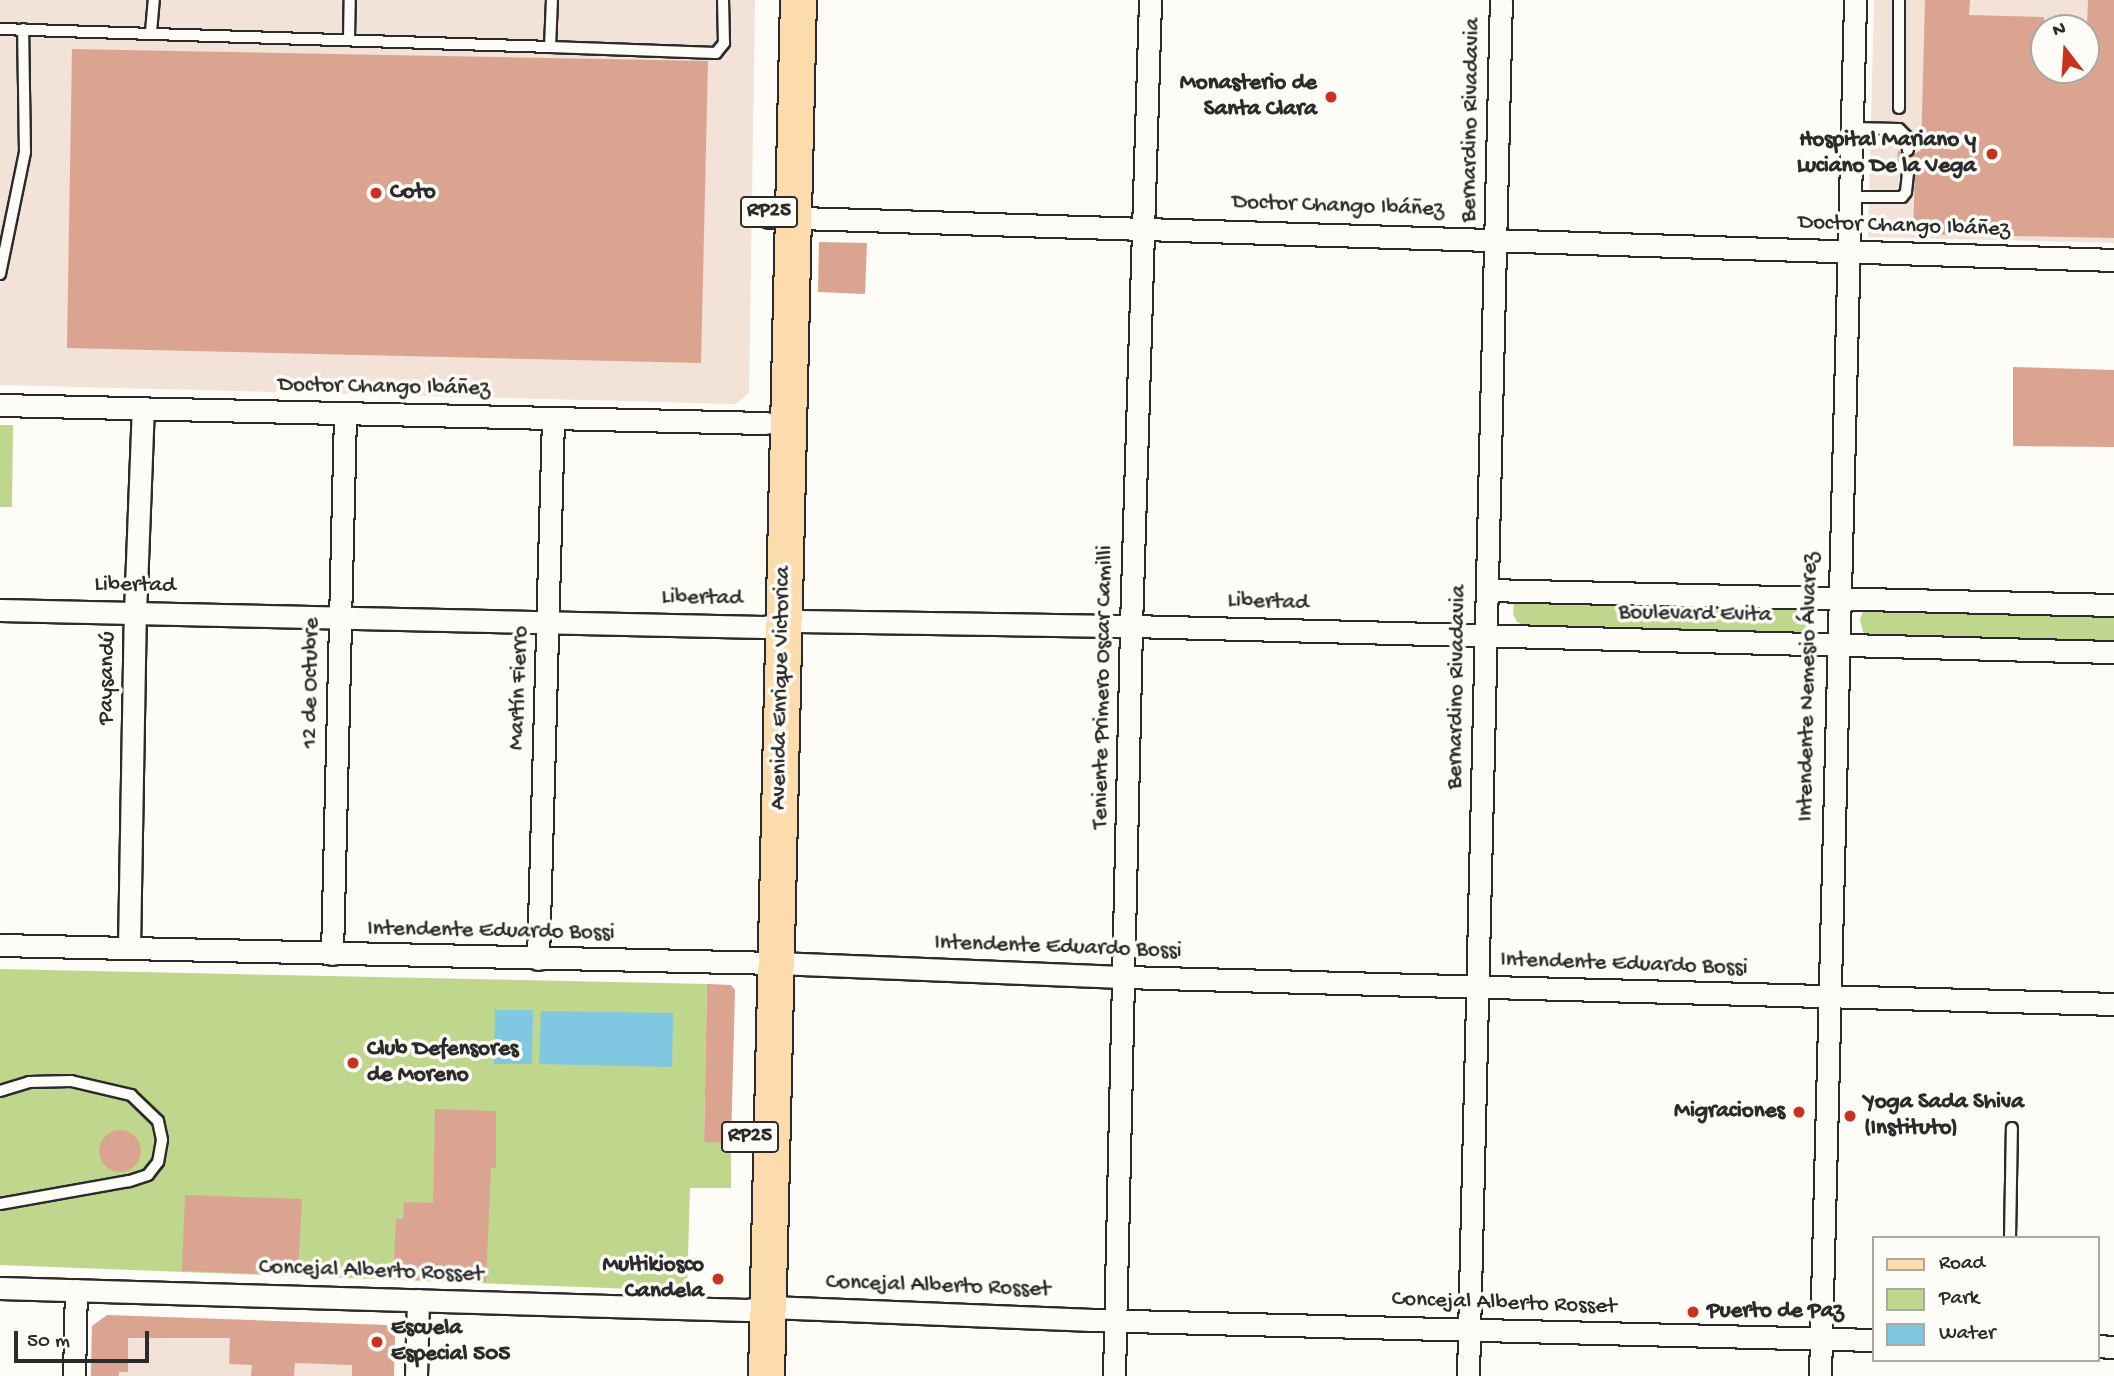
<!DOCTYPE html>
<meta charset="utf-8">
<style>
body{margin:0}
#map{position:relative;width:2114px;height:1376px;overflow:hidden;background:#fdfcf7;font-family:"Gochi Hand",sans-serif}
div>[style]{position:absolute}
.built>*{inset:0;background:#f2e2d8}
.green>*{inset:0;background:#bfd78d}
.water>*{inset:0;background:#80c7e1}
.building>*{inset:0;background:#daa491}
.round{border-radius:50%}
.roads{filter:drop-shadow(2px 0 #2b2b2b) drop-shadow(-2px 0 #2b2b2b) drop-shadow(0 2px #2b2b2b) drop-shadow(0 -2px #2b2b2b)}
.service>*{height:10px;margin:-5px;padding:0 5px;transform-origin:5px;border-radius:5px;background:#fdfcf7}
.minor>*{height:21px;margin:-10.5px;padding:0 10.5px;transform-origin:10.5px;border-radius:10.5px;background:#fdfcf7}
.primary>*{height:35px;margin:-17.5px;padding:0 17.5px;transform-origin:17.5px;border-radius:17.5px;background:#fcdcac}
.dots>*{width:19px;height:19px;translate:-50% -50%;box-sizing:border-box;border:4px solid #fdfcf7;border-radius:50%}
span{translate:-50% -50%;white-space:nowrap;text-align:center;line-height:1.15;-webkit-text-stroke:7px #fdfcf7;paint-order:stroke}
.shield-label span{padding:2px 5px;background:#fdfcf7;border:2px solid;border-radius:5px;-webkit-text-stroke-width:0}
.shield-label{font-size:21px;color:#2b2b2b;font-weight:700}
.poi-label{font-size:23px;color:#2b2b2b;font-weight:700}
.right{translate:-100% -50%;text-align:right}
.left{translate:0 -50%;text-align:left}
.street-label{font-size:23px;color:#2b2b2b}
.legend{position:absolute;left:1872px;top:1236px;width:228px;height:126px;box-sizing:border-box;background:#fdfcf7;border:2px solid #a9a8a5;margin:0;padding:9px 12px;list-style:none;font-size:21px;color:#2b2b2b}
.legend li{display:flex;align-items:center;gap:14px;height:35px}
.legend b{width:35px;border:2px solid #a9a8a5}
.north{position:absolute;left:2030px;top:14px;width:70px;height:70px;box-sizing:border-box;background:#fdfcf7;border:2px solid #a9a8a5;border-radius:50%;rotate:343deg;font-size:19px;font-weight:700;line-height:28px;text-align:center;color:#2b2b2b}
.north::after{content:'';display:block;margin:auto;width:24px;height:32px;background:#c8321e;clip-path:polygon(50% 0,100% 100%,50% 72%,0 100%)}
.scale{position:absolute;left:14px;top:1331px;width:135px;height:32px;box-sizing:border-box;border:4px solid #2b2b2b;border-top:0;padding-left:9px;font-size:21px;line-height:24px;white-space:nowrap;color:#2b2b2b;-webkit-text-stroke:5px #fdfcf7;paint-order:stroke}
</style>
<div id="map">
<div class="built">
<div style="clip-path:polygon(0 0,755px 0,749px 393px,736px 404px,0 385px)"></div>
<div style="clip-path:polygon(evenodd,1874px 0,2114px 0,2114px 243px,1868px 237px,1874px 0,2044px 28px,2086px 28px,2086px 70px,2044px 70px,2044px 28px)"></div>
<div style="clip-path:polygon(107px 1315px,386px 1325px,395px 1336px,394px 1376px,90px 1376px,92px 1326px)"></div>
</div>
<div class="green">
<div style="clip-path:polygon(0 425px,13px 425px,12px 507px,0 507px)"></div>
<div style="clip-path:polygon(1521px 598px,1806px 605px,1813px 621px,1809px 630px,1801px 636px,1527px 627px,1517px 622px,1513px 614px,1514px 602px)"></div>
<div style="clip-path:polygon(1870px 607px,2114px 613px,2114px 645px,1873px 639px,1863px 632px,1860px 620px,1863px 611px)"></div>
<div style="clip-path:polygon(0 969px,707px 984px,704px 1141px,731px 1143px,731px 1188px,690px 1188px,687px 1291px,0 1265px)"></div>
</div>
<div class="water">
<div style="clip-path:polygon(495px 1010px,533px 1010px,532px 1064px,494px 1064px)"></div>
<div style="clip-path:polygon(541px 1011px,673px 1013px,672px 1067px,539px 1064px)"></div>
</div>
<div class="building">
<div style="clip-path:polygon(1925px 0,1970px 0,1969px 15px,2044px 17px,2044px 75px,2085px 76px,2088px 0,2114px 0,2114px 238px,1913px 234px,1915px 170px,1908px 165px,1897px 173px,1898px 150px,1908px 158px,1921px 150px)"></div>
<div style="clip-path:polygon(72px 49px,708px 61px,701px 363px,67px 348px)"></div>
<div style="clip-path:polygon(819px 242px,867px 243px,865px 294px,818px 292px)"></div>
<div style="clip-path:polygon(2013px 367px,2114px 370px,2114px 447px,2013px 446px)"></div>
<div style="clip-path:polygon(707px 984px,731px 985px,735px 990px,731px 1143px,704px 1142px)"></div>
<div style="clip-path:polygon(435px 1109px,496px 1111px,496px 1168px,491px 1168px,486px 1282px,393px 1279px,396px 1219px,403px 1219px,404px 1202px,433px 1203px)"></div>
<div class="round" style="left:99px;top:1130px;width:42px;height:42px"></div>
<div style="clip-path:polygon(185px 1195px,302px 1199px,298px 1275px,182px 1271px)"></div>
<div style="clip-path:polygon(107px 1315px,386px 1325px,395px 1336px,394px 1376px,352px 1376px,352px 1365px,295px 1363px,294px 1376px,251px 1376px,252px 1365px,229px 1364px,230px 1338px,128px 1338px,128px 1372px,119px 1372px,119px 1376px,91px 1376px,92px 1326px)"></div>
</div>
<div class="roads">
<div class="service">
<div style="left:0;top:29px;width:550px;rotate:1.87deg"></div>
<div style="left:550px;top:47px;width:47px;rotate:-87.6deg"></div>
<div style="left:151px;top:32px;width:32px;rotate:-85deg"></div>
<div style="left:349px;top:39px;width:39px;rotate:-89deg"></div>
<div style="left:550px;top:47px;width:166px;rotate:2.1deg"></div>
<div style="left:716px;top:53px;width:13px;rotate:-51deg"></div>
<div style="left:724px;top:43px;width:43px;rotate:-91.3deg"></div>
<div style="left:1899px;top:108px;width:108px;rotate:-90deg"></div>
<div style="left:1851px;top:128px;width:48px;rotate:1.2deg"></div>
<div style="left:1899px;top:129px;width:11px;rotate:45deg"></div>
<div style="left:1907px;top:137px;width:13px;rotate:86deg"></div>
<div style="left:1848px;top:197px;width:54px"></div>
<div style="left:1902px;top:197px;width:6px;rotate:-51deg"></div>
<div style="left:1906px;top:192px;width:19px;rotate:-84deg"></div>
<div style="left:0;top:274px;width:125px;rotate:-78.4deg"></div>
<div style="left:25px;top:152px;width:123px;rotate:-90.9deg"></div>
<div style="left:0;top:1091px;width:30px;rotate:-17deg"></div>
<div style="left:29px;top:1082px;width:42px;rotate:-1.4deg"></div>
<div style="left:71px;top:1081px;width:62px;rotate:13.1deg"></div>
<div style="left:131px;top:1095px;width:37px;rotate:44deg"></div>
<div style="left:158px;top:1121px;width:19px;rotate:78deg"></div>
<div style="left:162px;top:1140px;width:22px;rotate:100deg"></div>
<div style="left:158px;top:1162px;width:16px;rotate:128deg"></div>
<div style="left:148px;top:1175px;width:20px;rotate:162deg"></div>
<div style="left:129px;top:1181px;width:131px;rotate:169.9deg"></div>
<div style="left:2010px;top:1238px;width:110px;rotate:-89deg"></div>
</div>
<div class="minor">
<div style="left:769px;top:217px;width:1346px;rotate:1.83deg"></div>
<div style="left:0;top:405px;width:766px;rotate:1.35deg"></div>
<div style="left:1487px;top:590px;width:627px;rotate:1.37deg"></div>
<div style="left:0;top:610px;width:763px;rotate:1.28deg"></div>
<div style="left:763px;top:627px;width:36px;rotate:-10deg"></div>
<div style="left:798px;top:621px;width:333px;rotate:0.9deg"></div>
<div style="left:1131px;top:626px;width:983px;rotate:1.52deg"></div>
<div style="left:0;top:945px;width:775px;rotate:1.33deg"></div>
<div style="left:775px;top:963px;width:349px;rotate:2.3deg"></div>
<div style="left:1124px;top:977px;width:990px;rotate:1.56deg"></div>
<div style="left:129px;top:948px;width:335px;rotate:-89deg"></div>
<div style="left:135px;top:613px;width:205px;rotate:-87.8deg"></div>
<div style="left:332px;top:954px;width:540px;rotate:-88.62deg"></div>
<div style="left:538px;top:959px;width:540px;rotate:-88.41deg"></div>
<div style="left:0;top:1288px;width:747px;rotate:1.69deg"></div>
<div style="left:747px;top:1310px;width:21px;rotate:-8deg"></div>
<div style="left:768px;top:1307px;width:321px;rotate:2.3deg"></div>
<div style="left:1089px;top:1320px;width:785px;rotate:1.46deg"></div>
<div style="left:2098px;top:1346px;width:16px;rotate:4deg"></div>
<div style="left:74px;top:1376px;width:86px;rotate:-88.7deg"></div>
<div style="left:416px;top:1376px;width:76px;rotate:-88.5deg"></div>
<div style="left:1114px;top:1376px;width:750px;rotate:-88.7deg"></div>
<div style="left:1131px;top:626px;width:626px;rotate:-88.26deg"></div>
<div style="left:1468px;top:1376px;width:1376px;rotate:-88.63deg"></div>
<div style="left:1820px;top:1376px;width:1376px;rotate:-88.54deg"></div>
</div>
<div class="primary">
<div style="left:766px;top:1376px;width:1376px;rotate:-88.67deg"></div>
</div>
</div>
<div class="dots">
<div style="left:1331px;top:97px;background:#c8321e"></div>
<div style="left:1992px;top:154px;background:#c8321e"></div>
<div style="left:376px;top:193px;background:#c8321e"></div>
<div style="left:353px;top:1063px;background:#c8321e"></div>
<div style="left:1799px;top:1112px;background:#c8321e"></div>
<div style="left:1850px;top:1116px;background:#c8321e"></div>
<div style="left:718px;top:1279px;background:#c8321e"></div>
<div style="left:1693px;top:1312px;background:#c8321e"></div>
<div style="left:377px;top:1342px;background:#c8321e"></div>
</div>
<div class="shield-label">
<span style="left:769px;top:212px">RP25</span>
<span style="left:750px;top:1137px">RP25</span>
</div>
<div class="poi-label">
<span class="right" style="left:1317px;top:97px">Monasterio de<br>Santa Clara</span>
<span class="right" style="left:1976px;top:154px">Hospital Mariano y<br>Luciano De la Vega</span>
<span class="left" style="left:390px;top:193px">Coto</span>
<span class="left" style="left:367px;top:1063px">Club Defensores<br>de Moreno</span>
<span class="left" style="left:1864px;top:1116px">Yoga Sada Shiva<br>(Instituto)</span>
<span class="right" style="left:1785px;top:1112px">Migraciones</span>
<span class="right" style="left:704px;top:1279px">Multikiosco<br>Candela</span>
<span class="left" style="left:1707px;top:1312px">Puerto de Paz</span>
<span class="left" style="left:391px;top:1342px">Escuela<br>Especial 505</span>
</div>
<div class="street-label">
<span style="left:1472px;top:120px;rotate:-89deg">Bernardino Rivadavia</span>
<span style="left:1338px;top:207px;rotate:2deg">Doctor Chango Ibáñez</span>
<span style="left:1904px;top:227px;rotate:2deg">Doctor Chango Ibáñez</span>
<span style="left:384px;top:388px;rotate:1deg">Doctor Chango Ibáñez</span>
<span style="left:135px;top:586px;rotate:1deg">Libertad</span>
<span style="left:702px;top:599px;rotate:1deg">Libertad</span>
<span style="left:1268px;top:603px;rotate:2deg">Libertad</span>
<span style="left:1695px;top:615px;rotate:1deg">Boulevard Evita</span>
<span style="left:108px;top:678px;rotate:-89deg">Paysandú</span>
<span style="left:312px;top:683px;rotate:-89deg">12 de Octubre</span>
<span style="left:1104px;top:687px;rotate:-89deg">Teniente Primero Oscar Camilli</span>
<span style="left:1458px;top:687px;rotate:-89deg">Bernardino Rivadavia</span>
<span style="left:1809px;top:687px;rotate:-89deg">Intendente Nemesio Álvarez</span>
<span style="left:520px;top:688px;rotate:-88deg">Martín Fierro</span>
<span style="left:782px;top:688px;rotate:-89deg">Avenida Enrique Victorica</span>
<span style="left:491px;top:932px;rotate:1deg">Intendente Eduardo Bossi</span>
<span style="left:1058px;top:948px;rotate:2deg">Intendente Eduardo Bossi</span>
<span style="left:1624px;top:965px;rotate:2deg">Intendente Eduardo Bossi</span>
<span style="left:371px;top:1272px;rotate:2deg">Concejal Alberto Rosset</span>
<span style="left:938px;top:1287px;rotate:2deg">Concejal Alberto Rosset</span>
<span style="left:1504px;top:1304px;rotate:2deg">Concejal Alberto Rosset</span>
</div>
<ul class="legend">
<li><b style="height:9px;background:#fcdcac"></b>Road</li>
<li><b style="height:19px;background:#bfd78d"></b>Park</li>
<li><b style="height:19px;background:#80c7e1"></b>Water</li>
</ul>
<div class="north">N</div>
<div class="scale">50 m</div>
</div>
